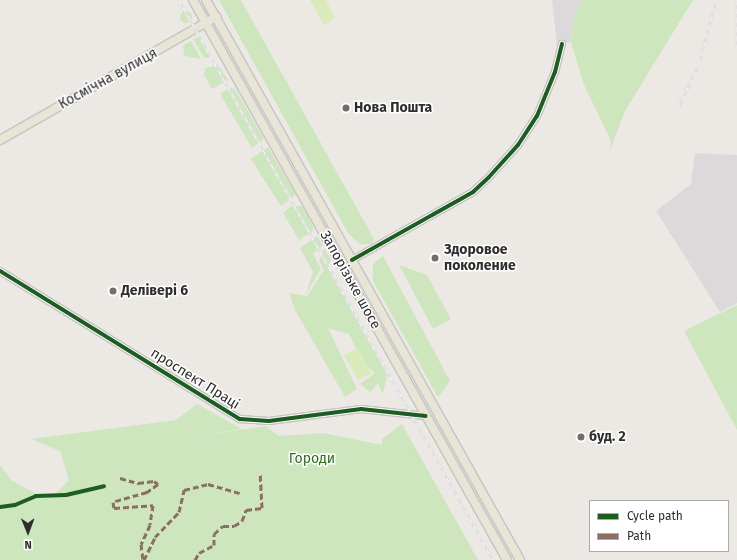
<!DOCTYPE html>
<meta charset="utf-8">
<style>
body{margin:0}
#map{position:relative;width:737px;height:560px;overflow:hidden;background:#ece8e4;font-family:"Fira Sans",sans-serif}
div>[style]{position:absolute}
.industrial>*{inset:0;background:#dcd9db}
.green>*{inset:0;background:#cee6be}
.round{border-radius:50%}
.pitch>*{inset:0;background:#d9eabb}
.roads{filter:drop-shadow(1px 0 #c5c4c5) drop-shadow(-1px 0 #c5c4c5) drop-shadow(0 1px #c5c4c5) drop-shadow(0 -1px #c5c4c5)}
.minor>*{height:6px;margin:-3px;padding:0 3px;transform-origin:3px;border-radius:3px;background:#fcfcfb}
.major>*{height:8px;margin:-4px;padding:0 4px;transform-origin:4px;border-radius:4px;background:#e8e4d6}
.rail>*{height:3px;margin-top:-1.5px;transform-origin:0;background:repeating-linear-gradient(90deg,#fff 0 4.5px,#dfdfe1 0 9px);box-sizing:border-box;border-block:1px solid #dfdfe1}
.quiet>*{height:3px;margin-top:-1.5px;transform-origin:0;background:repeating-linear-gradient(90deg,#8d6e63 0 6px,transparent 0 9px)}
.cycleway>*{height:4px;margin:-2px;padding:0 2px;transform-origin:2px;border-radius:2px;background:#1b5e20}
.dots>*{width:11px;height:11px;translate:-50% -50%;box-sizing:border-box;border:2px solid #fff;border-radius:50%}
span{translate:-50% -50%;white-space:nowrap;text-align:center;line-height:1.15;-webkit-text-stroke:3px #fff;paint-order:stroke}
.street-label{font-size:14px;color:#2e2e2e}
.poi-label{font-size:14px;color:#2e2e2e;font-weight:700}
.left{translate:0 -50%;text-align:left}
.park-label{font-size:14px;color:#2c6e1b}
.legend{position:absolute;left:589px;top:500px;width:140px;height:52px;box-sizing:border-box;background:#fff;border:1px solid #ababab;margin:0;padding:5px 7px;list-style:none;font-size:12px;color:#2e2e2e}
.legend li{display:flex;align-items:center;gap:8px;height:20px}
.legend b{width:20px;border:1px solid #ababab}
.north{position:absolute;left:8px;top:512px;width:40px;height:40px;-webkit-text-stroke:3px #fff;paint-order:stroke;rotate:179deg;font-size:11px;font-weight:700;line-height:16px;text-align:center;color:#2e2e2e}
.north::after{content:'';display:block;margin:auto;width:14px;height:18px;background:#2e2e2e;clip-path:polygon(50% 0,100% 100%,50% 72%,0 100%)}
</style>
<div id="map">
<div class="industrial">
<div style="clip-path:polygon(552px 0,581px 0,572px 24px,571px 42px,557px 45px)"></div>
<div style="clip-path:polygon(695px 153px,737px 155px,737px 303px,720px 312px,656px 211px,691px 184px)"></div>
</div>
<div class="green">
<div style="clip-path:polygon(219px 0,241px 0,374px 239px,372px 244px,359px 244px,348px 233px)"></div>
<div style="clip-path:polygon(581px 0,693px 0,625px 111px,610px 150px,611px 141px,584px 85px,571px 42px,572px 24px)"></div>
<div class="round" style="left:180px;top:11px;width:12px;height:12px"></div>
<div style="clip-path:polygon(200px 37px,211px 57px,209px 58px,204px 58px,193px 39px)"></div>
<div style="clip-path:polygon(191px 41px,201px 59px,184px 56px,183px 45px)"></div>
<div style="clip-path:polygon(218px 65px,228px 80px,212px 89px,204px 75px,205px 68px)"></div>
<div style="clip-path:polygon(230px 88px,235px 89px,264px 139px,252px 148px,220px 94px)"></div>
<div style="clip-path:polygon(268px 147px,296px 195px,281px 206px,251px 159px)"></div>
<div style="clip-path:polygon(291px 206px,302px 206px,313px 226px,313px 231px,299px 240px,283px 213px)"></div>
<div style="clip-path:polygon(317px 236px,323px 245px,313px 254px,321px 269px,306px 294px,313px 272px,300px 248px)"></div>
<div style="clip-path:polygon(324px 248px,331px 260px,328px 265px,387px 375px,383px 394px,378px 383px,370px 392px,360px 384px,375px 373px,364px 363px,349px 334px,328px 328px,357px 389px,345px 397px,295px 310px,289px 293px,307px 296px,324px 270px,319px 261px)"></div>
<div style="clip-path:polygon(383px 256px,450px 381px,438px 397px,373px 281px,373px 264px)"></div>
<div style="clip-path:polygon(399px 265px,427px 275px,451px 319px,433px 329px)"></div>
<div style="clip-path:polygon(737px 305px,737px 430px,684px 331px)"></div>
<div style="clip-path:polygon(197px 404px,242px 429px,194px 437px,266px 426px,279px 436px,323px 433px,382px 445px,382px 439px,402px 424px,478px 560px,0 560px,0 465px,11px 480px,37px 494px,55px 494px,69px 480px,60px 451px,31px 439px,176px 420px)"></div>
</div>
<div class="pitch">
<div style="clip-path:polygon(310px 0,326px 0,335px 18px,324px 25px)"></div>
<div style="clip-path:polygon(358px 348px,372px 373px,358px 380px,344px 355px)"></div>
</div>
<div class="roads">
<div class="minor">
<div style="left:352px;top:260px;width:139px;rotate:-29.3deg"></div>
<div style="left:473px;top:192px;width:22px;rotate:-43deg"></div>
<div style="left:489px;top:177px;width:43px;rotate:-47.8deg"></div>
<div style="left:518px;top:145px;width:35px;rotate:-57deg"></div>
<div style="left:537px;top:116px;width:48px;rotate:-67.8deg"></div>
<div style="left:555px;top:72px;width:29px;rotate:-76deg"></div>
<div style="left:0;top:271px;width:282px;rotate:31.7deg"></div>
<div style="left:240px;top:419px;width:29px;rotate:4deg"></div>
<div style="left:269px;top:421px;width:93px;rotate:-7.4deg"></div>
<div style="left:361px;top:409px;width:65px;rotate:6.1deg"></div>
</div>
<div class="major">
<div style="left:193px;top:0;width:642px;rotate:60.72deg"></div>
<div style="left:206px;top:0;width:642px;rotate:60.72deg"></div>
<div style="left:0;top:140px;width:249px;rotate:-29.7deg"></div>
</div>
</div>
<div class="rail">
<div style="left:179px;top:0;width:642px;rotate:60.72deg"></div>
<div style="left:737px;top:0;width:47px;rotate:90deg"></div>
<div style="left:678px;top:108px;width:49px;rotate:-64.5deg"></div>
<div style="left:699px;top:64px;width:66px;rotate:-75.1deg"></div>
</div>
<div class="quiet">
<div style="left:120px;top:478px;width:19px;rotate:16deg"></div>
<div style="left:138px;top:483px;width:16px;rotate:-7deg"></div>
<div style="left:154px;top:481px;width:5px;rotate:37deg"></div>
<div style="left:158px;top:484px;width:14px;rotate:144deg"></div>
<div style="left:147px;top:492px;width:35px;rotate:164deg"></div>
<div style="left:113px;top:502px;width:6px;rotate:81deg"></div>
<div style="left:114px;top:508px;width:39px;rotate:-4deg"></div>
<div style="left:153px;top:505px;width:20px;rotate:99deg"></div>
<div style="left:150px;top:525px;width:21px;rotate:115deg"></div>
<div style="left:141px;top:544px;width:16px;rotate:83deg"></div>
<div style="left:144px;top:560px;width:25px;rotate:-64deg"></div>
<div style="left:155px;top:537px;width:35px;rotate:-46deg"></div>
<div style="left:179px;top:512px;width:23px;rotate:-77deg"></div>
<div style="left:184px;top:490px;width:25px;rotate:-14deg"></div>
<div style="left:208px;top:484px;width:33px;rotate:16deg"></div>
<div style="left:195px;top:560px;width:8px;rotate:-60deg"></div>
<div style="left:199px;top:553px;width:17px;rotate:-28deg"></div>
<div style="left:214px;top:545px;width:11px;rotate:-90deg"></div>
<div style="left:214px;top:534px;width:12px;rotate:-42deg"></div>
<div style="left:223px;top:526px;width:11px"></div>
<div style="left:234px;top:526px;width:9px;rotate:-32deg"></div>
<div style="left:242px;top:521px;width:12px;rotate:-70deg"></div>
<div style="left:246px;top:510px;width:16px;rotate:-7deg"></div>
<div style="left:262px;top:508px;width:34px;rotate:-93deg"></div>
</div>
<div class="cycleway">
<div style="left:352px;top:260px;width:139px;rotate:-29.3deg"></div>
<div style="left:473px;top:192px;width:22px;rotate:-43deg"></div>
<div style="left:489px;top:177px;width:43px;rotate:-47.8deg"></div>
<div style="left:518px;top:145px;width:35px;rotate:-57deg"></div>
<div style="left:537px;top:116px;width:48px;rotate:-67.8deg"></div>
<div style="left:555px;top:72px;width:29px;rotate:-76deg"></div>
<div style="left:0;top:271px;width:282px;rotate:31.7deg"></div>
<div style="left:240px;top:419px;width:29px;rotate:4deg"></div>
<div style="left:269px;top:421px;width:93px;rotate:-7.4deg"></div>
<div style="left:361px;top:409px;width:65px;rotate:6.1deg"></div>
<div style="left:0;top:507px;width:15px;rotate:-8deg"></div>
<div style="left:15px;top:505px;width:23px;rotate:-23deg"></div>
<div style="left:36px;top:496px;width:30px;rotate:-2deg"></div>
<div style="left:66px;top:495px;width:39px;rotate:-13deg"></div>
</div>
<div class="dots">
<div style="left:346px;top:108px;background:#706f6e"></div>
<div style="left:435px;top:258px;background:#706f6e"></div>
<div style="left:113px;top:291px;background:#706f6e"></div>
<div style="left:581px;top:437px;background:#706f6e"></div>
</div>
<div class="street-label">
<span style="left:108px;top:79px;rotate:-29deg">Космічна вулиця</span>
<span style="left:350px;top:280px;rotate:61deg">Запорізьке шосе</span>
<span style="left:195px;top:379px;rotate:32deg">проспект Праці</span>
</div>
<div class="poi-label">
<span class="left" style="left:354px;top:108px">Нова Пошта</span>
<span class="left" style="left:444px;top:258px">Здоровое<br>поколение</span>
<span class="left" style="left:121px;top:291px">Делівері 6</span>
<span class="left" style="left:589px;top:437px">буд. 2</span>
</div>
<div class="park-label">
<span style="left:312px;top:459px">Городи</span>
</div>
<ul class="legend">
<li><b style="height:5px;background:#1b5e20"></b>Cycle path</li>
<li><b style="height:5px;background:#8d6e63"></b>Path</li>
</ul>
<div class="north">N</div>
</div>
